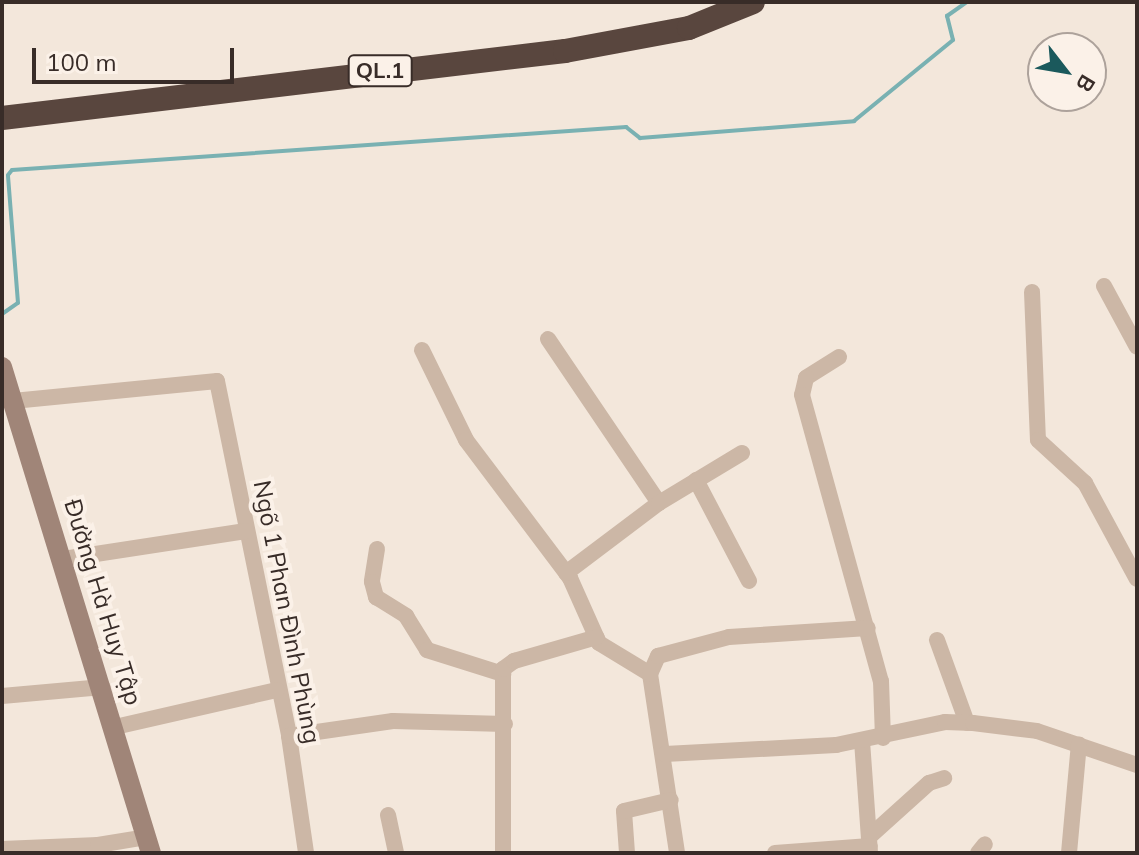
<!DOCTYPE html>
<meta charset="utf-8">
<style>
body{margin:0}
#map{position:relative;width:1139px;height:855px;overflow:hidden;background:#f3e7db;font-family:Mulish,sans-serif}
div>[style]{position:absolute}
.stream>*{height:4px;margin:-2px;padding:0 2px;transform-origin:2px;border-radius:2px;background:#79b1b2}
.street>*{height:16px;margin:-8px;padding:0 8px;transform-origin:8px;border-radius:8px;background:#ccb7a6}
.secondary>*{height:20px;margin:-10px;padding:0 10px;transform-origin:10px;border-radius:10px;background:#a08578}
.highway>*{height:24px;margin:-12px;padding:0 12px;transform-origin:12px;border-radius:12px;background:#59463e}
span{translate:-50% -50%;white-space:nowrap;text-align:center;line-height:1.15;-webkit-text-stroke:8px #fbf1e8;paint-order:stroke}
.shield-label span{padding:2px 6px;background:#fbf1e8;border:2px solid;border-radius:6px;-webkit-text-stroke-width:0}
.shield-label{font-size:22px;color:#382c28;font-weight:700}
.street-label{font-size:24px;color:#382c28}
.frame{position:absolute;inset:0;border:4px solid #382c28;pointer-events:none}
.north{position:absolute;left:1027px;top:32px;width:80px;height:80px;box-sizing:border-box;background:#fbf1e8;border:2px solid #ada29b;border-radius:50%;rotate:121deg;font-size:22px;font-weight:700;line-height:32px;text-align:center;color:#382c28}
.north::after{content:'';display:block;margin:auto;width:28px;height:36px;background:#1b595c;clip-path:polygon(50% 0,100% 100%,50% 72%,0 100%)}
.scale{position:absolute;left:32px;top:48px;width:202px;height:36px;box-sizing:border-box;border:4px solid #382c28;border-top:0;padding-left:10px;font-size:24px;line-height:28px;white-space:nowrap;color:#382c28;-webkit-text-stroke:6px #fbf1e8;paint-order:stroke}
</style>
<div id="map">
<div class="stream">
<div style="left:2px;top:314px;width:19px;rotate:-35deg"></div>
<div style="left:18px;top:303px;width:128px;rotate:-94.5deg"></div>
<div style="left:8px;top:175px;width:6px;rotate:-51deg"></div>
<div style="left:12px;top:170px;width:616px;rotate:-4.01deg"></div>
<div style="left:626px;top:127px;width:18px;rotate:38deg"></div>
<div style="left:640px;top:138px;width:215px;rotate:-4.5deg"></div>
<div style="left:854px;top:121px;width:128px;rotate:-39.3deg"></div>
<div style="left:953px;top:40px;width:25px;rotate:-104deg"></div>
<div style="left:947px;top:16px;width:24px;rotate:-35deg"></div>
</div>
<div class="street">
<div style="left:1104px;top:286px;width:69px;rotate:61.6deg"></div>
<div style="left:1032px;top:292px;width:148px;rotate:87.7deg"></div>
<div style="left:1038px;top:440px;width:64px;rotate:42.5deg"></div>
<div style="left:1085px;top:483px;width:109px;rotate:61.6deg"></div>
<div style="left:548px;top:339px;width:198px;rotate:55.9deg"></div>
<div style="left:422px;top:350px;width:100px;rotate:63.9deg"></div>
<div style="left:466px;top:440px;width:173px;rotate:53deg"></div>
<div style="left:570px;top:578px;width:71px;rotate:66deg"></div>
<div style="left:599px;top:643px;width:60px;rotate:31.3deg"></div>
<div style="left:650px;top:674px;width:181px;rotate:81.4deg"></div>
<div style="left:839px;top:357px;width:39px;rotate:148deg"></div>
<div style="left:806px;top:378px;width:17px;rotate:103deg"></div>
<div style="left:802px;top:395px;width:297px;rotate:74.6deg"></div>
<div style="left:881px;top:681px;width:57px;rotate:88deg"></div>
<div style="left:13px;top:401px;width:205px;rotate:-5.6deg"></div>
<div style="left:217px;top:381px;width:362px;rotate:78.5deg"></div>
<div style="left:289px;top:736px;width:118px;rotate:81.7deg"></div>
<div style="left:696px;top:480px;width:114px;rotate:62.3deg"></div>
<div style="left:377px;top:549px;width:33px;rotate:99deg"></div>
<div style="left:372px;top:582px;width:16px;rotate:75deg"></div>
<div style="left:376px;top:597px;width:36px;rotate:32deg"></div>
<div style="left:406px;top:616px;width:40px;rotate:58deg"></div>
<div style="left:427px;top:650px;width:80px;rotate:17.5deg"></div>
<div style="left:63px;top:559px;width:185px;rotate:-8.7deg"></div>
<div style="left:566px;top:573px;width:116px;rotate:-37deg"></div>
<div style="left:659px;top:503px;width:97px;rotate:-31.1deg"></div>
<div style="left:937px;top:640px;width:88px;rotate:70.1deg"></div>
<div style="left:650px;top:674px;width:20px;rotate:-66deg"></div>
<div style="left:658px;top:656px;width:73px;rotate:-15deg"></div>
<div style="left:729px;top:637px;width:139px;rotate:-3.7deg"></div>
<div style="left:2px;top:696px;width:101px;rotate:-5.1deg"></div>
<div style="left:115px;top:727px;width:166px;rotate:-12.9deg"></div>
<div style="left:289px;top:736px;width:105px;rotate:-8.2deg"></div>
<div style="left:393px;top:721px;width:112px;rotate:1.5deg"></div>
<div style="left:862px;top:741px;width:112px;rotate:85.9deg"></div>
<div style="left:665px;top:754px;width:171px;rotate:-3deg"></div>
<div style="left:836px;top:745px;width:111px;rotate:-11.9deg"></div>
<div style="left:945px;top:722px;width:28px;rotate:2deg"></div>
<div style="left:973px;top:723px;width:64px;rotate:7.1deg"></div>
<div style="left:1037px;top:731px;width:106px;rotate:18.8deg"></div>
<div style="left:388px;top:815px;width:39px;rotate:78deg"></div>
<div style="left:869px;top:837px;width:81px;rotate:-42deg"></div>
<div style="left:929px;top:783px;width:16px;rotate:-18deg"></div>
<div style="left:2px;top:849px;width:96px;rotate:-2.4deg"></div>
<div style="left:98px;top:845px;width:50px;rotate:-9.3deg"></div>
<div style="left:503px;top:853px;width:184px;rotate:-90deg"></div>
<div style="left:503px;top:669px;width:14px;rotate:-36deg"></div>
<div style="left:514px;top:661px;width:86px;rotate:-16.1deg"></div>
<div style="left:627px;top:853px;width:42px;rotate:-94.1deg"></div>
<div style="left:624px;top:811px;width:48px;rotate:-13.2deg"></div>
<div style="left:775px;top:853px;width:95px;rotate:-4.2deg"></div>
<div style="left:978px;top:853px;width:11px;rotate:-52deg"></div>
<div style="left:1069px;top:853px;width:109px;rotate:-84.8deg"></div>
</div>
<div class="secondary">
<div style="left:2px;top:367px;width:508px;rotate:72.96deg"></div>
</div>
<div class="highway">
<div style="left:2px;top:118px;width:567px;rotate:-6.79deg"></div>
<div style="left:565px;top:51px;width:126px;rotate:-10.5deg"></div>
<div style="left:689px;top:28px;width:69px;rotate:-22.1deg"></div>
</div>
<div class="shield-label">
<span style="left:380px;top:71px">QL.1</span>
</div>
<div class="street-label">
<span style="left:103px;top:602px;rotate:73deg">Đường Hà Huy Tập</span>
<span style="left:287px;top:612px;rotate:79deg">Ngõ 1 Phan Đình Phùng</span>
</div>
<div class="frame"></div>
<div class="north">B</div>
<div class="scale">100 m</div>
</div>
